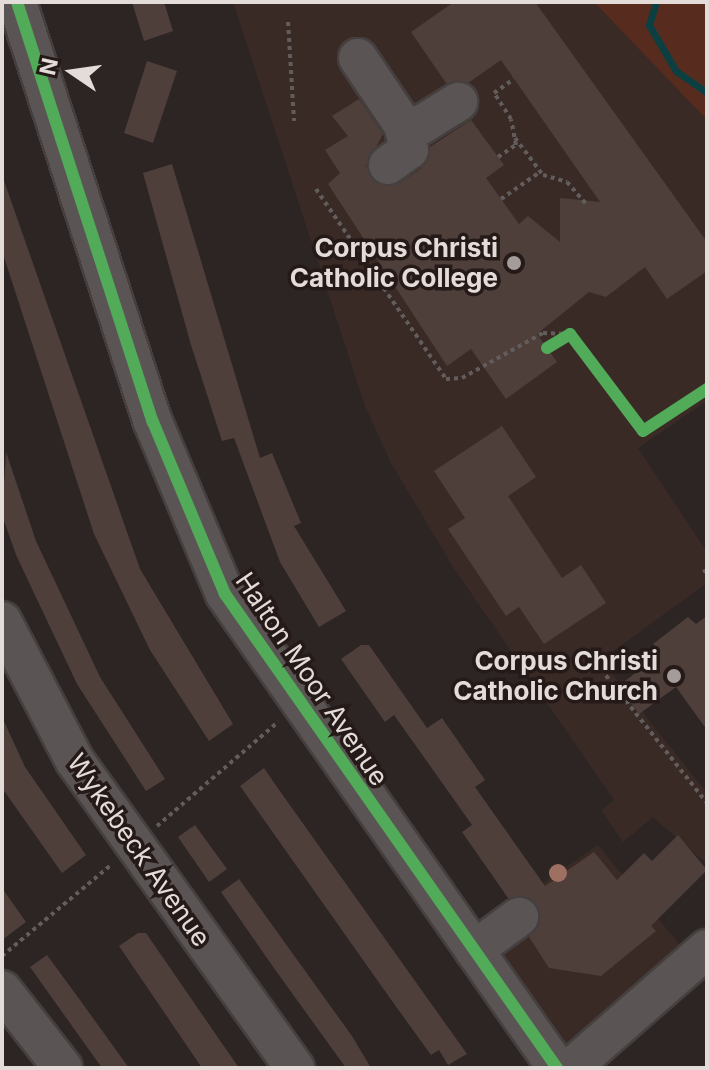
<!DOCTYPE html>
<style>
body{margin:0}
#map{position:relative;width:709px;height:1070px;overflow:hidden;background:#2c2524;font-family:Inter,sans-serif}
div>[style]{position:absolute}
.built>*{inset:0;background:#3a2a25}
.green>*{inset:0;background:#572c1e}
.stream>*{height:7px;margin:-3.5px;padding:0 3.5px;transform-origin:3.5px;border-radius:3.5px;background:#0b3f41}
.building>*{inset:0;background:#4e3f3a}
.path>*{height:4px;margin-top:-2px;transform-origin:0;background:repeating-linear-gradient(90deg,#625d5c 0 4px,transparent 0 8px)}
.roads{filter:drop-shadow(2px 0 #45403f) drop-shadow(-2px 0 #45403f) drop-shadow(0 2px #45403f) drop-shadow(0 -2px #45403f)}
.minor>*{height:38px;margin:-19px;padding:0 19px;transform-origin:19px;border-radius:19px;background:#5a5554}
.cycleway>*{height:12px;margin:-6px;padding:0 6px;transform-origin:6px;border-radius:6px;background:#51ab58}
.trees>*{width:18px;height:18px;margin:-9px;border-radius:50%;background:#9e7062}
.dots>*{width:22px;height:22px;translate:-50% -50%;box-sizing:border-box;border:4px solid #251a17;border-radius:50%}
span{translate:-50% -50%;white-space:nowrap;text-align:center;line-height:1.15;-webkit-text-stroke:7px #251a17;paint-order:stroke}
.poi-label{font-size:26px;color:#e3dcd9;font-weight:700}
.right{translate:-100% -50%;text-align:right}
.street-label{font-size:26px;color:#e3dcd9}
.frame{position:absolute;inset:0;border:4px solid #e3dcd9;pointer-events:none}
.north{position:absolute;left:32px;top:32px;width:80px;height:80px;-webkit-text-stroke:6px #251a17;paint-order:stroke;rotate:283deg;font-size:22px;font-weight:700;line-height:32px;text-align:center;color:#e3dcd9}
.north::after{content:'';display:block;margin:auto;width:28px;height:36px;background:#e3dcd9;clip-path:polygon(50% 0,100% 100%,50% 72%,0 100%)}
</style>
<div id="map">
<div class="built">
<div style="clip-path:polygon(233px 2px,594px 2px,707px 120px,707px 401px,638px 448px,707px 552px,707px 583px,601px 660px,707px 793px,707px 864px,653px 817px,623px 842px,601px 810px,614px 800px,453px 567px,391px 463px,365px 406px)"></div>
<div style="clip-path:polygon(598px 845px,688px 955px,569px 1045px,554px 1040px,472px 932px)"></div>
</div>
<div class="green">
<div style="clip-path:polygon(594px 2px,707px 2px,707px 120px)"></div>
</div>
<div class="stream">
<div style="left:656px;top:2px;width:24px;rotate:107deg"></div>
<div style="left:649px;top:25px;width:53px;rotate:59.6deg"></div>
<div style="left:676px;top:71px;width:38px;rotate:35deg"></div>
</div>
<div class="building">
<div style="clip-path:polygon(132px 2px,164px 2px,173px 31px,144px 41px)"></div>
<div style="clip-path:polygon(454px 2px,535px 2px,707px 242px,707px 271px,667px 299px,645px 267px,606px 297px,589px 292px,537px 334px,557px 362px,506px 399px,471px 349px,447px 366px,328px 184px,340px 173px,325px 150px,348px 136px,332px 116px,359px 99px,383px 134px,366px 166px,380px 185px,400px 183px,422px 168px,430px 147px,471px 120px,504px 165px,486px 178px,519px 224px,528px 216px,560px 242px,560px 198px,600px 202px,501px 60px,468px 83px,446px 83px,411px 32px)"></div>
<div style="clip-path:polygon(147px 61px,177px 71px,153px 143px,124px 133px)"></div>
<div style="clip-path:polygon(172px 164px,260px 458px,272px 453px,301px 523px,294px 526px,346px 611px,319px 627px,280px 562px,234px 438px,222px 441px,191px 345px,143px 173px)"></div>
<div style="clip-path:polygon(2px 175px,140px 569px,233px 724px,209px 741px,150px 650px,94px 534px,2px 251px)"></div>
<div style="clip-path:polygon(502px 426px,536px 477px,508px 496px,562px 578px,581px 565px,606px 603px,544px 644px,519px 607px,506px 616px,448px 529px,465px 518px,434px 471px)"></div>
<div style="clip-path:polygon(6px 452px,36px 541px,100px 677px,165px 779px,146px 791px,77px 684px,16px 555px,2px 515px)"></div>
<div style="clip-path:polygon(707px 616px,707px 730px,676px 687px,639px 714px,619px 686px,660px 653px,653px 644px,688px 617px,696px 624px)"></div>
<div style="clip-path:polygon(361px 645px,369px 645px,427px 728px,442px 718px,485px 780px,475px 787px,545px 886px,594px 852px,617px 880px,644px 853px,652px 861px,678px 835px,707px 870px,651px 926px,656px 931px,601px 976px,549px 968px,529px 937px,539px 925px,537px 905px,527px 897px,508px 898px,462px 832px,472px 825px,394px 715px,385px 722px,341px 659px)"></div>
<div style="clip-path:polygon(2px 717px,25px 767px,86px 855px,62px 873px,2px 788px)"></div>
<div style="clip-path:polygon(264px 768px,277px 787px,467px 1054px,448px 1065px,439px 1050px,431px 1055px,392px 1001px,240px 786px)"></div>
<div style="clip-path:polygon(195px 825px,227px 869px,209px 882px,178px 837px)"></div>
<div style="clip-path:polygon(239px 879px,352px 1036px,371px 1068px,346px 1068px,276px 971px,221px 892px)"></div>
<div style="clip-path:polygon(2px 888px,26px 922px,2px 940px)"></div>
<div style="clip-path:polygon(138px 933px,146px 933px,239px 1068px,202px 1068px,119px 946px)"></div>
<div style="clip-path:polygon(47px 955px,80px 1000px,129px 1068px,102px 1068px,30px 967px)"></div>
</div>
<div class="path">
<div style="left:288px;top:22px;width:99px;rotate:86.5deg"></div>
<div style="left:515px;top:138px;width:46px;rotate:52.9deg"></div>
<div style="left:543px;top:175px;width:25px;rotate:16deg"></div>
<div style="left:567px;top:182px;width:29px;rotate:49deg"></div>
<div style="left:498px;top:157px;width:22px;rotate:-34deg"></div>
<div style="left:516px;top:145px;width:26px;rotate:-101deg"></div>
<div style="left:511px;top:119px;width:31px;rotate:-123deg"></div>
<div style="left:494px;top:93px;width:24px;rotate:-35deg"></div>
<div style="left:316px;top:189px;width:230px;rotate:55.6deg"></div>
<div style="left:446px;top:379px;width:16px;rotate:-4deg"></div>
<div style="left:462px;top:378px;width:93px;rotate:-29.1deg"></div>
<div style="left:543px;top:333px;width:27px;rotate:2deg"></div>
<div style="left:501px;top:199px;width:47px;rotate:-34.7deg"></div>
<div style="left:703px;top:572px;width:4px;rotate:-27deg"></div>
<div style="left:596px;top:663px;width:179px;rotate:51.6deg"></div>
<div style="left:157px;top:826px;width:160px;rotate:-40.7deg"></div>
<div style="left:2px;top:956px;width:142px;rotate:-39.9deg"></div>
</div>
<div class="roads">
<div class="minor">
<div style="left:17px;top:2px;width:441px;rotate:72.1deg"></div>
<div style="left:153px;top:422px;width:186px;rotate:67.3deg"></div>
<div style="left:225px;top:594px;width:579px;rotate:54.99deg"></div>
<div style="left:358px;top:58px;width:81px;rotate:56.1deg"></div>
<div style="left:403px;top:125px;width:18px"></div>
<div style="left:421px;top:125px;width:44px;rotate:-31.9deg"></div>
<div style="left:388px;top:165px;width:26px;rotate:-36deg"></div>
<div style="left:409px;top:150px;width:26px;rotate:-103deg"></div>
<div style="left:2px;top:621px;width:158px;rotate:62.5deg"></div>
<div style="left:75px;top:761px;width:378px;rotate:54.4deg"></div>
<div style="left:474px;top:950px;width:56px;rotate:-36.3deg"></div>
<div style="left:2px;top:990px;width:99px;rotate:52deg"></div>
<div style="left:571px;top:1068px;width:181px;rotate:-41.2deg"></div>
</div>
</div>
<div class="cycleway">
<div style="left:17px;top:2px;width:441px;rotate:72.1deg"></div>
<div style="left:153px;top:422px;width:186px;rotate:67.3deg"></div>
<div style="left:225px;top:594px;width:579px;rotate:54.99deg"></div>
<div style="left:547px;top:348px;width:27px;rotate:-31deg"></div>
<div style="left:570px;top:334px;width:121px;rotate:53deg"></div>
<div style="left:643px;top:431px;width:77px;rotate:-33.3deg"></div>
</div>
<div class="trees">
<div style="left:558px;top:873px"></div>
</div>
<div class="dots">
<div style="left:514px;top:263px;background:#a39c9a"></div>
<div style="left:674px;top:676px;background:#a39c9a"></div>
</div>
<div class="poi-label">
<span class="right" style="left:498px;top:263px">Corpus Christi<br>Catholic College</span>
<span class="right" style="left:658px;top:676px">Corpus Christi<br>Catholic Church</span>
</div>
<div class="street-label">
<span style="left:312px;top:679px;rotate:56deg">Halton Moor Avenue</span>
<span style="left:139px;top:850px;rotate:55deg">Wykebeck Avenue</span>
</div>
<div class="frame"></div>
<div class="north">N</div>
</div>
